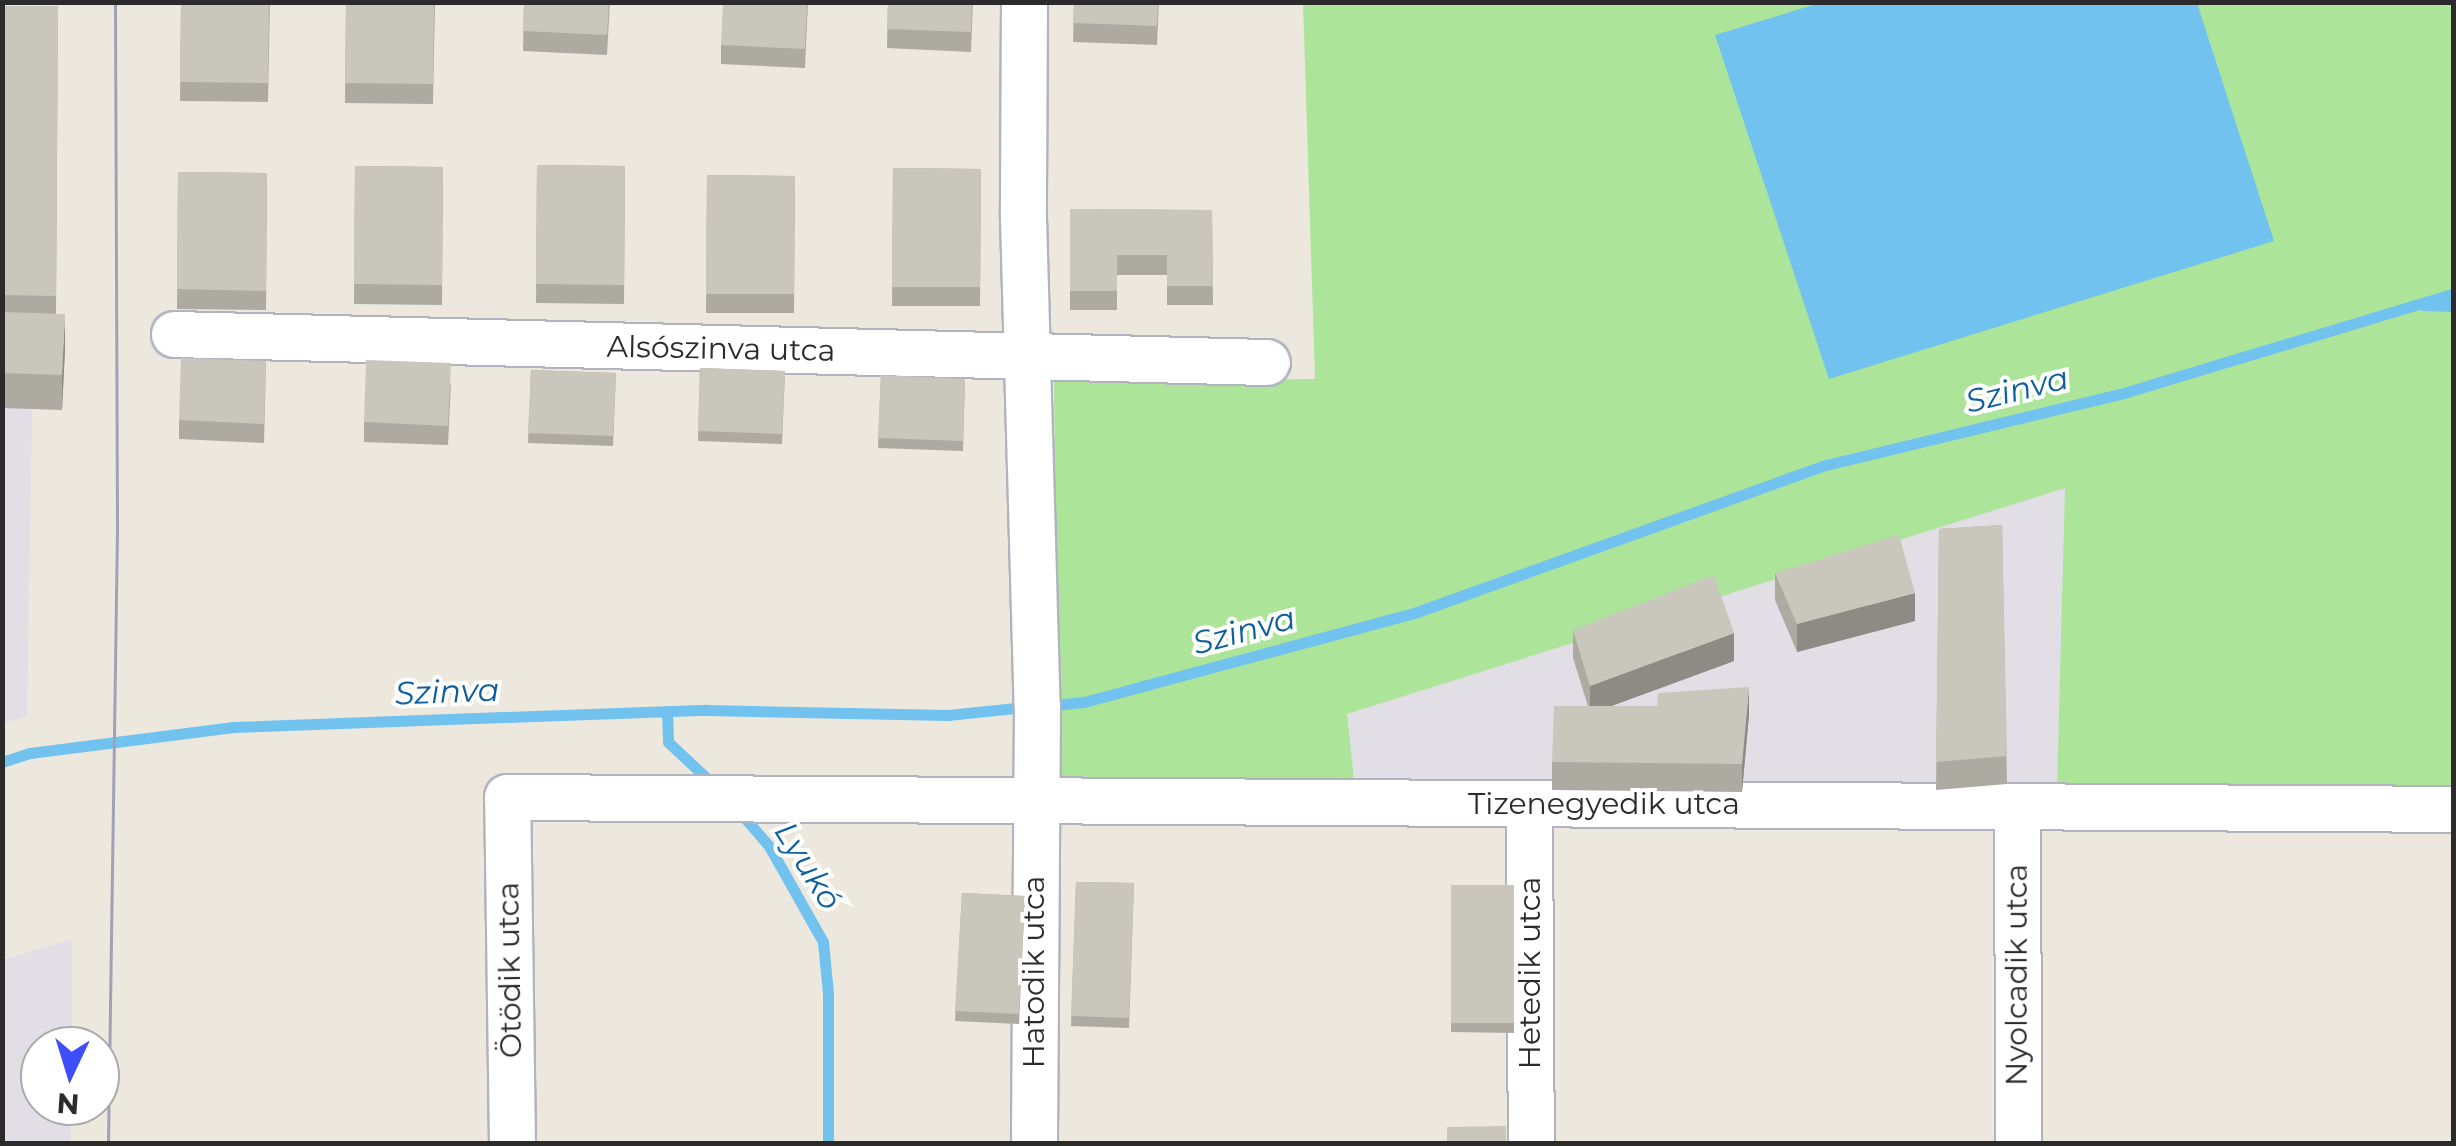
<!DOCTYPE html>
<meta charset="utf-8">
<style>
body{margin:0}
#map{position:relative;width:2456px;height:1146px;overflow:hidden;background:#ede8de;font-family:Montserrat,sans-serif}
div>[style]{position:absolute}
.industrial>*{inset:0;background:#e1dee6}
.green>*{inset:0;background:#ace49a}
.water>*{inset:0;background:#71c2ef}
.stream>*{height:11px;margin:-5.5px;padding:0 5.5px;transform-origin:5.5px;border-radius:5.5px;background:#71c2ef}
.roads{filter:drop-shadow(2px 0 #b1b3bf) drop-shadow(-2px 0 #b1b3bf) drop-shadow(0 2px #b1b3bf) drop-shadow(0 -2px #b1b3bf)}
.minor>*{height:45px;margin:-22.5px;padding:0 22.5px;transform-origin:22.5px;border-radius:22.5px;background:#fff}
.tram>*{height:2.5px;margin:-1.25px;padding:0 1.25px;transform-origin:1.25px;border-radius:1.25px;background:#a0a1b6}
.wall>*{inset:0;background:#adaaa2}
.shaded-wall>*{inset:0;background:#8d8b84}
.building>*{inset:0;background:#c9c6bc}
span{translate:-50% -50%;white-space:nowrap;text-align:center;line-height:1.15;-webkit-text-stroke:8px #fff;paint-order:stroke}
.street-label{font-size:30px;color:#2b2b2b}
.water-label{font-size:32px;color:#0d5e9e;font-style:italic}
.frame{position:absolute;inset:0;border:5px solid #2b2b2b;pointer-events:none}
.north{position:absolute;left:20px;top:1026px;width:100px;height:100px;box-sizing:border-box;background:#fff;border:2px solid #aaa;border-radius:50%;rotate:184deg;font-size:28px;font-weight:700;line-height:40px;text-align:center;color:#2b2b2b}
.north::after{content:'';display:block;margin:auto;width:35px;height:45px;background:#3e4ffa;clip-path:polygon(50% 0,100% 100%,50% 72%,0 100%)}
</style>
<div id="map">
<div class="industrial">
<div style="clip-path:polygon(3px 14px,39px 15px,27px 716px,3px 724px)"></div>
<div style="clip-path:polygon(2066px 487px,2057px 787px,1355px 788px,1346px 714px)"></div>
<div style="clip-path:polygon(72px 939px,72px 1046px,40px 1046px,40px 1106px,71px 1106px,71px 1143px,3px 1143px,3px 960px)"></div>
</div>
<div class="green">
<div style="clip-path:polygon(1303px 3px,2453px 3px,2453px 786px,2057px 787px,2065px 488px,1347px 714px,1355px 788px,1058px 789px,1054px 382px,1315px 379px)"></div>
</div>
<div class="water">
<div style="clip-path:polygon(1823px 2px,2197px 3px,2274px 241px,1829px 379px,1715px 35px)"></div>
</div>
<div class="stream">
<div style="left:2423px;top:305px;width:31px;rotate:2deg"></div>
<div style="left:1044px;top:706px;width:40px;rotate:-5.7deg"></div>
<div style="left:1084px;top:702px;width:345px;rotate:-15.1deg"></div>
<div style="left:1417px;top:612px;width:435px;rotate:-19.8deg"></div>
<div style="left:1826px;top:465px;width:310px;rotate:-13.6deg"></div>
<div style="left:2127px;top:392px;width:342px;rotate:-16.8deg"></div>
<div style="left:667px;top:711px;width:31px;rotate:88deg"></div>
<div style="left:668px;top:742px;width:63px;rotate:43.1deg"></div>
<div style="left:2px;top:762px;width:29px;rotate:-18deg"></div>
<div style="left:30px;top:753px;width:205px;rotate:-7.3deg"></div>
<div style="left:233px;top:727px;width:474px;rotate:-2.1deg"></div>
<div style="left:707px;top:710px;width:241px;rotate:1.2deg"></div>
<div style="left:948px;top:715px;width:78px;rotate:-5.9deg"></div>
<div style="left:737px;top:809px;width:49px;rotate:49.1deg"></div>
<div style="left:769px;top:846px;width:110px;rotate:60.6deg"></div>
<div style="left:823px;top:942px;width:51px;rotate:84.4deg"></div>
<div style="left:828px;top:993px;width:151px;rotate:90deg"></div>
</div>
<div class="roads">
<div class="minor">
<div style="left:1024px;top:2px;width:216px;rotate:90.3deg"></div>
<div style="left:1023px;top:218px;width:488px;rotate:88.4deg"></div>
<div style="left:1037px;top:706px;width:438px;rotate:90.4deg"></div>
<div style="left:174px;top:334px;width:1093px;rotate:1.47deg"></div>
<div style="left:1529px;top:803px;width:341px;rotate:89.7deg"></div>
<div style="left:2017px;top:806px;width:338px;rotate:89.8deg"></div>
<div style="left:512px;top:1144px;width:347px;rotate:-90.8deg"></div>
<div style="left:507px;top:797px;width:1947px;rotate:0.35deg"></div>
</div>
</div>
<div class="tram">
<div style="left:108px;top:1144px;width:617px;rotate:-89.16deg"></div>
<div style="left:117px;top:527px;width:525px;rotate:-90.22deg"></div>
</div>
<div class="wall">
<div style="clip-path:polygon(181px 2px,270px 2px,268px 102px,180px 101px)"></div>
<div style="clip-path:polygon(346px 2px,435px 2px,433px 104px,345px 103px)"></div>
<div style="clip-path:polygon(524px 2px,610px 2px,607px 55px,523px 51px)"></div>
<div style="clip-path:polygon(808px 2px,805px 68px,721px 64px,721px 45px)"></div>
<div style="clip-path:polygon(888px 2px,973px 2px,971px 52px,887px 48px)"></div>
<div style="clip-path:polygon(1074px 2px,1159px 2px,1157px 45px,1073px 42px)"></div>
<div style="clip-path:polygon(2px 6px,58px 6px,56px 314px,65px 349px,62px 410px,2px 408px)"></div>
<div style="clip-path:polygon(537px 165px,625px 166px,624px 304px,536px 303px)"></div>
<div style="clip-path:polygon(355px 166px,443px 167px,442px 305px,354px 304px)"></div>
<div style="clip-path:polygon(893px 168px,981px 169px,980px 306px,892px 306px)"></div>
<div style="clip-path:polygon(178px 172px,267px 173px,266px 310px,177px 309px)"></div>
<div style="clip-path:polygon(707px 175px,795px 176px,794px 313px,706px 313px)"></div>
<div style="clip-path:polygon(1070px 209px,1212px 210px,1213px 305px,1167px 305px,1167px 275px,1117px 275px,1117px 310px,1070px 310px)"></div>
<div style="clip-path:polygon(266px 361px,264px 443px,179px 439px,179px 420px)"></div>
<div style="clip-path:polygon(700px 368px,785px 371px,782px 444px,698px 441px)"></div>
<div style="clip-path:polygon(531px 370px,616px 373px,613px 446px,528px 443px)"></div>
<div style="clip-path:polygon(881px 375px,965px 379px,963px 451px,878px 448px)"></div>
<div style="clip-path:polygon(451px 383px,448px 445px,364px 442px,364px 422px)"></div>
<div style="clip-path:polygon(2002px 525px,2007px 784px,1936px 790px,1939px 529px)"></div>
<div style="clip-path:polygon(1775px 573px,1915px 621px,1797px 652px,1775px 600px)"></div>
<div style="clip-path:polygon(1573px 630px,1734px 661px,1611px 706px,1749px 715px,1742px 792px,1552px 790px,1552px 762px,1588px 706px,1573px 658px)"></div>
<div style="clip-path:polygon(1076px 882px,1134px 883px,1129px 1028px,1071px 1026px)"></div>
<div style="clip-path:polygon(1451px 885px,1514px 885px,1514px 1033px,1451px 1032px)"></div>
<div style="clip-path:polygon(962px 893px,1025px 896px,1019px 1024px,955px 1021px)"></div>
</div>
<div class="shaded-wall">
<div style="clip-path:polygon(65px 314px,65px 349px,62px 410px,62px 375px)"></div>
<div style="clip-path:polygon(1915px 593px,1915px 621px,1797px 652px,1797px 624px)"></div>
<div style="clip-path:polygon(1734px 633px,1734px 661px,1590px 714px,1590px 686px)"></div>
<div style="clip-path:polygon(1749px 687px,1749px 715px,1742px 792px,1742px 764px)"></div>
</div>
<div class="building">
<div style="clip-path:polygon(181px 2px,269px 2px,268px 83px,180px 82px)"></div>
<div style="clip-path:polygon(346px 2px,434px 2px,433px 84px,345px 83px)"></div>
<div style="clip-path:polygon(524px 2px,609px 2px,607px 35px,523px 31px)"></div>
<div style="clip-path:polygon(723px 2px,807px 2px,805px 49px,721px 45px)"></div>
<div style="clip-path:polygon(888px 2px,972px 2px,971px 32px,887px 29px)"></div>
<div style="clip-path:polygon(1074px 2px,1158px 2px,1157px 26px,1073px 23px)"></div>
<div style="clip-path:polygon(2px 6px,58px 6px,56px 296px,2px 295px)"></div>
<div style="clip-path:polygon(537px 165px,625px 166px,624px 285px,536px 284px)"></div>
<div style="clip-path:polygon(355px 166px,443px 167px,442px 285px,354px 284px)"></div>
<div style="clip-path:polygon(893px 168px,981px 169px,980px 287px,892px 287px)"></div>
<div style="clip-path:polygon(178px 172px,267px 173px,266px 291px,177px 289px)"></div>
<div style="clip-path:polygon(707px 175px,795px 176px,794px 294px,706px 294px)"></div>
<div style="clip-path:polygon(1070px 209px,1212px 210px,1213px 286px,1167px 286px,1167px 255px,1117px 255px,1117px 291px,1070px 291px)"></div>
<div style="clip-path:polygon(2px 312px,65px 314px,62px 375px,2px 373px)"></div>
<div style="clip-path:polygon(181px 358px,266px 361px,264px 424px,179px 420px)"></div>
<div style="clip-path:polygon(366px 360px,451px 363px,448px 426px,364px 422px)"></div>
<div style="clip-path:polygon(700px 368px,785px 371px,782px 434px,698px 431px)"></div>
<div style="clip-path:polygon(531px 370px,616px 373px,613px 436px,528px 433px)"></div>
<div style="clip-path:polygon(881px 375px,965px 379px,963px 441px,878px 438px)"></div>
<div style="clip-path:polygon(2002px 525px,2007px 756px,1936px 762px,1939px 529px)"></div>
<div style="clip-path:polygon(1899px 535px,1915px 593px,1797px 624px,1775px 573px)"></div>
<div style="clip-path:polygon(1714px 575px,1734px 633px,1590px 686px,1573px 630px)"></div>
<div style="clip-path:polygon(1749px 687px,1742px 764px,1552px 762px,1554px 706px,1657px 706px,1658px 693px)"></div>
<div style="clip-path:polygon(1076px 882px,1134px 883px,1129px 1018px,1071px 1016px)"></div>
<div style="clip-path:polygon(1451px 885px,1514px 885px,1514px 1023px,1451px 1023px)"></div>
<div style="clip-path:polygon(962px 893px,1025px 896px,1019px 1014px,955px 1011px)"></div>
<div style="clip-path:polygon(1506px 1126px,1506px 1144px,1447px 1144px,1447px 1127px)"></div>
</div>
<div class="street-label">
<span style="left:721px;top:349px;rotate:1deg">Alsószinva utca</span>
<span style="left:1604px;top:804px">Tizenegyedik utca</span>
<span style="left:510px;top:970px;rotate:-91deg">Ötödik utca</span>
<span style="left:1034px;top:972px;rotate:-90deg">Hatodik utca</span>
<span style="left:1530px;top:973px;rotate:-90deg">Hetedik utca</span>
<span style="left:2017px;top:975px;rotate:-90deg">Nyolcadik utca</span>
</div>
<div class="water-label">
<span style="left:2017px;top:390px;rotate:-14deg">Szinva</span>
<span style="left:1244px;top:631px;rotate:-15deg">Szinva</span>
<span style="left:447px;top:692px;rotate:-2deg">Szinva</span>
<span style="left:808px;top:866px;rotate:58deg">Lyukó</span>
</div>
<div class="frame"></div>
<div class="north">N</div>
</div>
